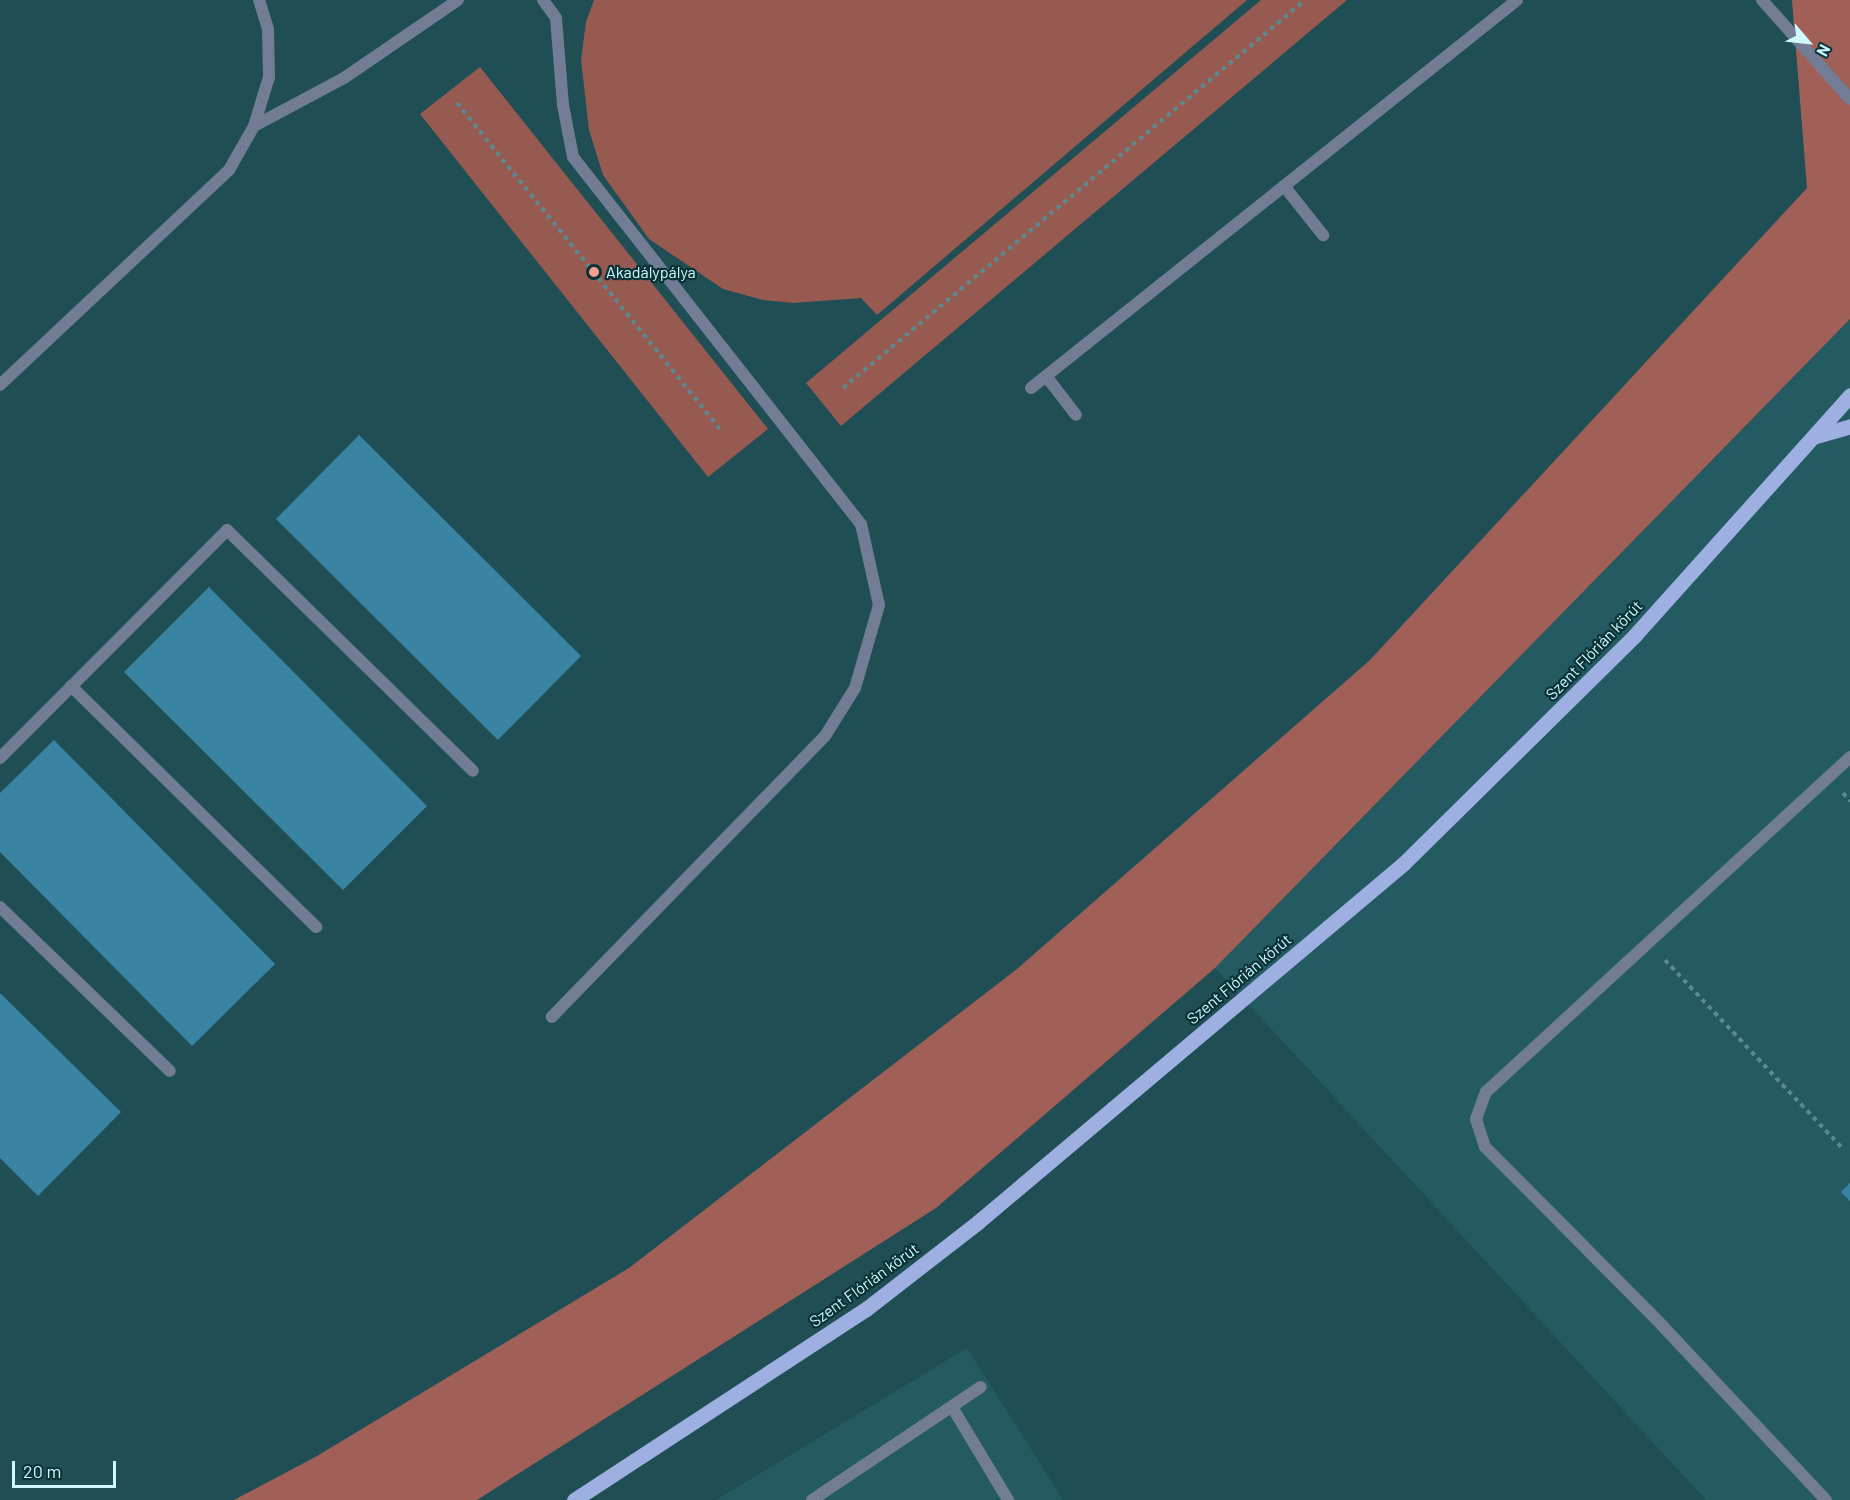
<!DOCTYPE html>
<meta charset="utf-8">
<style>
body{margin:0}
#map{position:relative;width:1850px;height:1500px;overflow:hidden;background:#1f4e55;font-family:Barlow,sans-serif}
div>[style]{position:absolute}
.built>*{inset:0;background:#245b63}
.green>*{inset:0;background:#975a51}
.forest>*{inset:0;background:#a16057}
.building>*{inset:0;background:#3a84a3}
.path>*{height:4px;margin-top:-2px;transform-origin:0;background:repeating-linear-gradient(90deg,#5c8990 0 4.5px,transparent 0 9px)}
.lane>*{height:12px;margin:-6px;padding:0 6px;transform-origin:6px;border-radius:6px;background:#737c95}
.street>*{height:12px;margin:-6px;padding:0 6px;transform-origin:6px;border-radius:6px;background:#737c95}
.primary>*{height:15px;margin:-7.5px;padding:0 7.5px;transform-origin:7.5px;border-radius:7.5px;background:#9eb0e1}
.dots>*{width:16px;height:16px;translate:-50% -50%;box-sizing:border-box;border:3px solid #0b3238;border-radius:50%}
span{translate:-50% -50%;white-space:nowrap;text-align:center;line-height:1.15;-webkit-text-stroke:4.5px #0b3238;paint-order:stroke}
.poi-label{font-size:16px;color:#cff8ff}
.left{translate:0 -50%;text-align:left}
.street-label{font-size:16px;color:#cff8ff}
.north{position:absolute;left:1778px;top:12px;width:60px;height:60px;-webkit-text-stroke:4px #0b3238;paint-order:stroke;rotate:118deg;font-size:16px;font-weight:700;line-height:24px;text-align:center;color:#cff8ff}
.north::after{content:'';display:block;margin:auto;width:21px;height:27px;background:#cff8ff;clip-path:polygon(50% 0,100% 100%,50% 72%,0 100%)}
.scale{position:absolute;left:12px;top:1461px;width:104px;height:27px;box-sizing:border-box;border:3px solid #cff8ff;border-top:0;padding-left:8px;font-size:18px;line-height:21px;white-space:nowrap;color:#cff8ff;-webkit-text-stroke:4px #0b3238;paint-order:stroke}
</style>
<div id="map">
<div class="built">
<div style="clip-path:polygon(1850px 319px,1850px 1500px,1706px 1500px,1215px 968px)"></div>
<div style="clip-path:polygon(967px 1348px,1063px 1500px,716px 1500px)"></div>
</div>
<div class="green">
<div style="clip-path:polygon(594px 0,1247px 0,877px 315px,861px 298px,793px 303px,763px 300px,723px 289px,649px 239px,603px 175px,589px 130px,581px 60px,586px 22px)"></div>
<div style="clip-path:polygon(1261px 0,1347px 0,841px 426px,806px 383px)"></div>
<div style="clip-path:polygon(480px 67px,768px 429px,708px 477px,420px 114px)"></div>
</div>
<div class="forest">
<div style="clip-path:polygon(1792px 0,1850px 0,1850px 319px,1215px 968px,936px 1208px,477px 1500px,234px 1500px,317px 1456px,629px 1268px,1017px 969px,1370px 660px,1807px 188px)"></div>
</div>
<div class="building">
<div style="clip-path:polygon(359px 435px,581px 656px,498px 740px,276px 519px)"></div>
<div style="clip-path:polygon(209px 587px,427px 806px,343px 890px,124px 672px)"></div>
<div style="clip-path:polygon(54px 740px,275px 964px,192px 1046px,0 852px,0 793px)"></div>
<div style="clip-path:polygon(0 993px,121px 1112px,38px 1196px,0 1158px)"></div>
<div style="clip-path:polygon(1850px 1183px,1850px 1201px,1841px 1192px)"></div>
</div>
<div class="path">
<div style="left:457px;top:103px;width:422px;rotate:51.1deg"></div>
<div style="left:843px;top:388px;width:603px;rotate:-40.02deg"></div>
<div style="left:1843px;top:793px;width:11px;rotate:49deg"></div>
<div style="left:1665px;top:960px;width:261px;rotate:46.7deg"></div>
</div>
<div class="lane">
<div style="left:543px;top:0;width:22px;rotate:54deg"></div>
<div style="left:556px;top:18px;width:87px;rotate:85.4deg"></div>
<div style="left:563px;top:105px;width:53px;rotate:79.1deg"></div>
<div style="left:573px;top:157px;width:467px;rotate:51.9deg"></div>
<div style="left:861px;top:524px;width:83px;rotate:77.5deg"></div>
<div style="left:879px;top:605px;width:86px;rotate:106.1deg"></div>
<div style="left:855px;top:688px;width:57px;rotate:122deg"></div>
<div style="left:825px;top:736px;width:392px;rotate:134.2deg"></div>
<div style="left:254px;top:126px;width:102px;rotate:-28.1deg"></div>
<div style="left:344px;top:78px;width:138px;rotate:-34.4deg"></div>
<div style="left:1284px;top:186px;width:63px;rotate:51.5deg"></div>
<div style="left:1046px;top:376px;width:49px;rotate:52.4deg"></div>
<div style="left:0;top:385px;width:314px;rotate:-43.2deg"></div>
<div style="left:229px;top:170px;width:51px;rotate:-60.4deg"></div>
<div style="left:254px;top:126px;width:51px;rotate:-73deg"></div>
<div style="left:269px;top:77px;width:48px;rotate:-91.2deg"></div>
<div style="left:268px;top:29px;width:30px;rotate:-107deg"></div>
<div style="left:1031px;top:388px;width:622px;rotate:-38.6deg"></div>
<div style="left:71px;top:686px;width:344px;rotate:44.5deg"></div>
<div style="left:0;top:758px;width:322px;rotate:-45.1deg"></div>
<div style="left:227px;top:530px;width:344px;rotate:44.4deg"></div>
<div style="left:0;top:907px;width:236px;rotate:44deg"></div>
<div style="left:952px;top:1407px;width:109px;rotate:58.9deg"></div>
<div style="left:812px;top:1500px;width:203px;rotate:-33.8deg"></div>
<div style="left:1826px;top:1500px;width:245px;rotate:-133.2deg"></div>
<div style="left:1658px;top:1321px;width:245px;rotate:-134.8deg"></div>
<div style="left:1485px;top:1147px;width:29px;rotate:-108deg"></div>
<div style="left:1476px;top:1119px;width:29px;rotate:-70deg"></div>
<div style="left:1486px;top:1092px;width:495px;rotate:-42.6deg"></div>
</div>
<div class="street">
<div style="left:1762px;top:0;width:132px;rotate:48.4deg"></div>
</div>
<div class="primary">
<div style="left:1816px;top:436px;width:35px;rotate:-16deg"></div>
<div style="left:574px;top:1500px;width:349px;rotate:-33.2deg"></div>
<div style="left:866px;top:1309px;width:142px;rotate:-37.8deg"></div>
<div style="left:978px;top:1222px;width:556px;rotate:-40.11deg"></div>
<div style="left:1403px;top:864px;width:326px;rotate:-44.6deg"></div>
<div style="left:1635px;top:635px;width:322px;rotate:-48.1deg"></div>
</div>
<div class="dots">
<div style="left:594px;top:272px;background:#f59d8f"></div>
</div>
<div class="poi-label">
<span class="left" style="left:606px;top:272px">Akadálypálya</span>
</div>
<div class="street-label">
<span style="left:1594px;top:650px;rotate:-46deg">Szent Flórián körút</span>
<span style="left:1239px;top:979px;rotate:-40deg">Szent Flórián körút</span>
<span style="left:864px;top:1285px;rotate:-36deg">Szent Flórián körút</span>
</div>
<div class="north">N</div>
<div class="scale">20 m</div>
</div>
